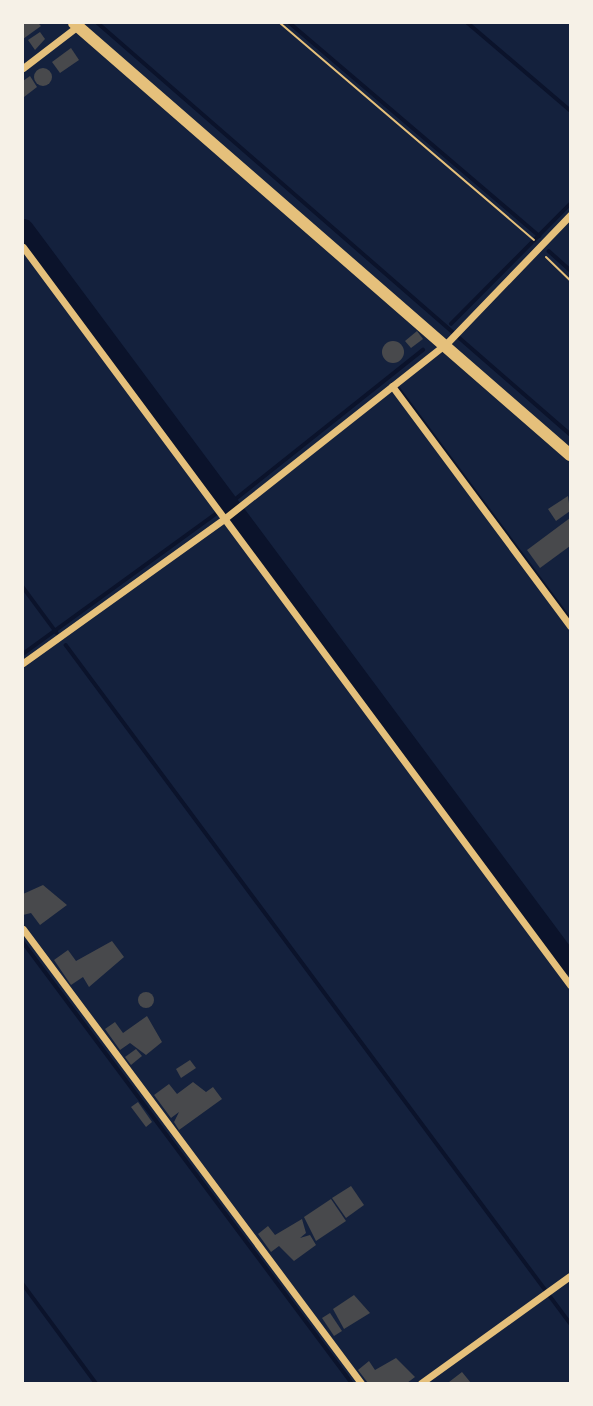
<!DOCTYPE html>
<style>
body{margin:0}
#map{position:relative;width:593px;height:1406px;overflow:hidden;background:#14213d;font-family:Quicksand,sans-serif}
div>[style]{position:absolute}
.stream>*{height:3.5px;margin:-1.75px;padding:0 1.75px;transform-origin:1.75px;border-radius:1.75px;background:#0b132b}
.river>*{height:21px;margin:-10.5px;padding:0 10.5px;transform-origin:10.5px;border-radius:10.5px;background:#0b132b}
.building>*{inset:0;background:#48494c}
.round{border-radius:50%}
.path>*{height:2px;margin:-1px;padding:0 1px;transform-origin:1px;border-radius:1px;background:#e5c07b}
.minor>*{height:7px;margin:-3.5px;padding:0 3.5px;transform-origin:3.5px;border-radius:3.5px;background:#e5c07b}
.primary>*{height:12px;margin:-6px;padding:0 6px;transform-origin:6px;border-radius:6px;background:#e5c07b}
span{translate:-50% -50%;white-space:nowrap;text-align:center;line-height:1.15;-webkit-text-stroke:6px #f6f1e7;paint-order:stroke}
.frame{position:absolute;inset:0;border:24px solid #f6f1e7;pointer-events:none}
</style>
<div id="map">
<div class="stream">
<div style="left:98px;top:23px;width:626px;rotate:41.05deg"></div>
<div style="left:290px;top:23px;width:328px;rotate:40.5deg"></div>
<div style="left:468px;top:23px;width:134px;rotate:40.5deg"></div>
<div style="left:549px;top:251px;width:28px;rotate:42deg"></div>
<div style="left:451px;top:324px;width:169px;rotate:-45.2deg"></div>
<div style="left:399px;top:389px;width:287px;rotate:53.4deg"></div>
<div style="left:23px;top:587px;width:57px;rotate:53.5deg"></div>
<div style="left:66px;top:645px;width:845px;rotate:53.37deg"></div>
<div style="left:23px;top:654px;width:253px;rotate:-36deg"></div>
<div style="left:228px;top:505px;width:249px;rotate:-38.5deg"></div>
<div style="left:23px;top:942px;width:550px;rotate:53.28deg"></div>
<div style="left:23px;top:1284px;width:123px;rotate:53.6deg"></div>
</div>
<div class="river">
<div style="left:23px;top:229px;width:916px;rotate:53.34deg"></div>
</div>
<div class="building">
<div style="clip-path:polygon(23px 23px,38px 23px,41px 26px,23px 39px)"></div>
<div style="clip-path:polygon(40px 32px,45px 39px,35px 50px,28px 40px)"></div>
<div style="clip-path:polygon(71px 48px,79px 60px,60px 73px,52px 62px)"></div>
<div class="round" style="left:34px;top:68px;width:18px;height:18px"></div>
<div style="clip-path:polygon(30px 76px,37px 87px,24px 97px,23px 81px)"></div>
<div style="clip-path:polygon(417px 331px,423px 339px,411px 348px,405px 341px)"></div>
<div class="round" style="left:382px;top:341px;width:22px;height:22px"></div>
<div style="clip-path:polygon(568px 496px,570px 511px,556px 521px,548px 509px)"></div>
<div style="clip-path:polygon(570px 518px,570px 546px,540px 568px,527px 550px)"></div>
<div style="clip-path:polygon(43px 885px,67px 905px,40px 925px,31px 913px,23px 915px,23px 894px)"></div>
<div style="clip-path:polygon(112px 941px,124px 957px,89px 987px,83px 977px,71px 985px,54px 960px,68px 950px,76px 961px)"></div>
<div class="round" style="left:138px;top:992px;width:16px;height:16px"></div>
<div style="clip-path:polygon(147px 1016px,162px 1042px,146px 1055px,130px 1043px,120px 1050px,105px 1029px,115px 1022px,123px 1033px)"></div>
<div style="clip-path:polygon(136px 1049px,142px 1056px,131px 1065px,125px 1057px)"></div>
<div style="clip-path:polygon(190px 1060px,196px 1068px,181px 1078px,176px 1069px)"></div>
<div style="clip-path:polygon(193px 1082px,206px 1092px,213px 1087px,222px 1099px,179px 1130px,174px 1122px,179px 1112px,171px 1118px,154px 1095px,169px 1084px,177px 1094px)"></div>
<div style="clip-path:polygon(138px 1102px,152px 1122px,146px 1127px,131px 1107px)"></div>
<div style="clip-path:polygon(351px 1186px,364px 1205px,346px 1218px,332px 1198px)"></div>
<div style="clip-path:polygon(331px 1199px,346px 1221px,316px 1241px,304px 1217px)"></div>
<div style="clip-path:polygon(302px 1219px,306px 1233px,300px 1238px,310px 1235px,316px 1245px,294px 1261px,279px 1246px,271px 1252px,258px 1234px,268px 1226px,275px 1235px)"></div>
<div style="clip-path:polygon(354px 1295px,370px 1313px,344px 1329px,333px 1309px)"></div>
<div style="clip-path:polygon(330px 1313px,342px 1331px,334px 1336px,322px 1318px)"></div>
<div style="clip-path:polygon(396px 1358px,415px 1377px,407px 1383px,368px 1383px,358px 1370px,369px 1361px,375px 1370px)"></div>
<div style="clip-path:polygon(462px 1372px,471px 1383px,439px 1383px,449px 1382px)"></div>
</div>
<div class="path">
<div style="left:280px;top:23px;width:334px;rotate:40.5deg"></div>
<div style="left:546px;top:257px;width:33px;rotate:44deg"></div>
</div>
<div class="minor">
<div style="left:23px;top:68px;width:69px;rotate:-37.4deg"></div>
<div style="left:23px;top:247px;width:919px;rotate:53.45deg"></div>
<div style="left:392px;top:386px;width:299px;rotate:53.4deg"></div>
<div style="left:23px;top:663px;width:247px;rotate:-35.6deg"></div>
<div style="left:224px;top:519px;width:284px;rotate:-38.3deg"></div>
<div style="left:447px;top:343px;width:178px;rotate:-46.1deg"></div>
<div style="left:23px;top:929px;width:566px;rotate:53.33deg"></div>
<div style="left:421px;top:1383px;width:183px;rotate:-35.7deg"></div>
</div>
<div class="primary">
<div style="left:74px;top:23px;width:658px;rotate:41.05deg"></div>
</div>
<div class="frame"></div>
</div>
